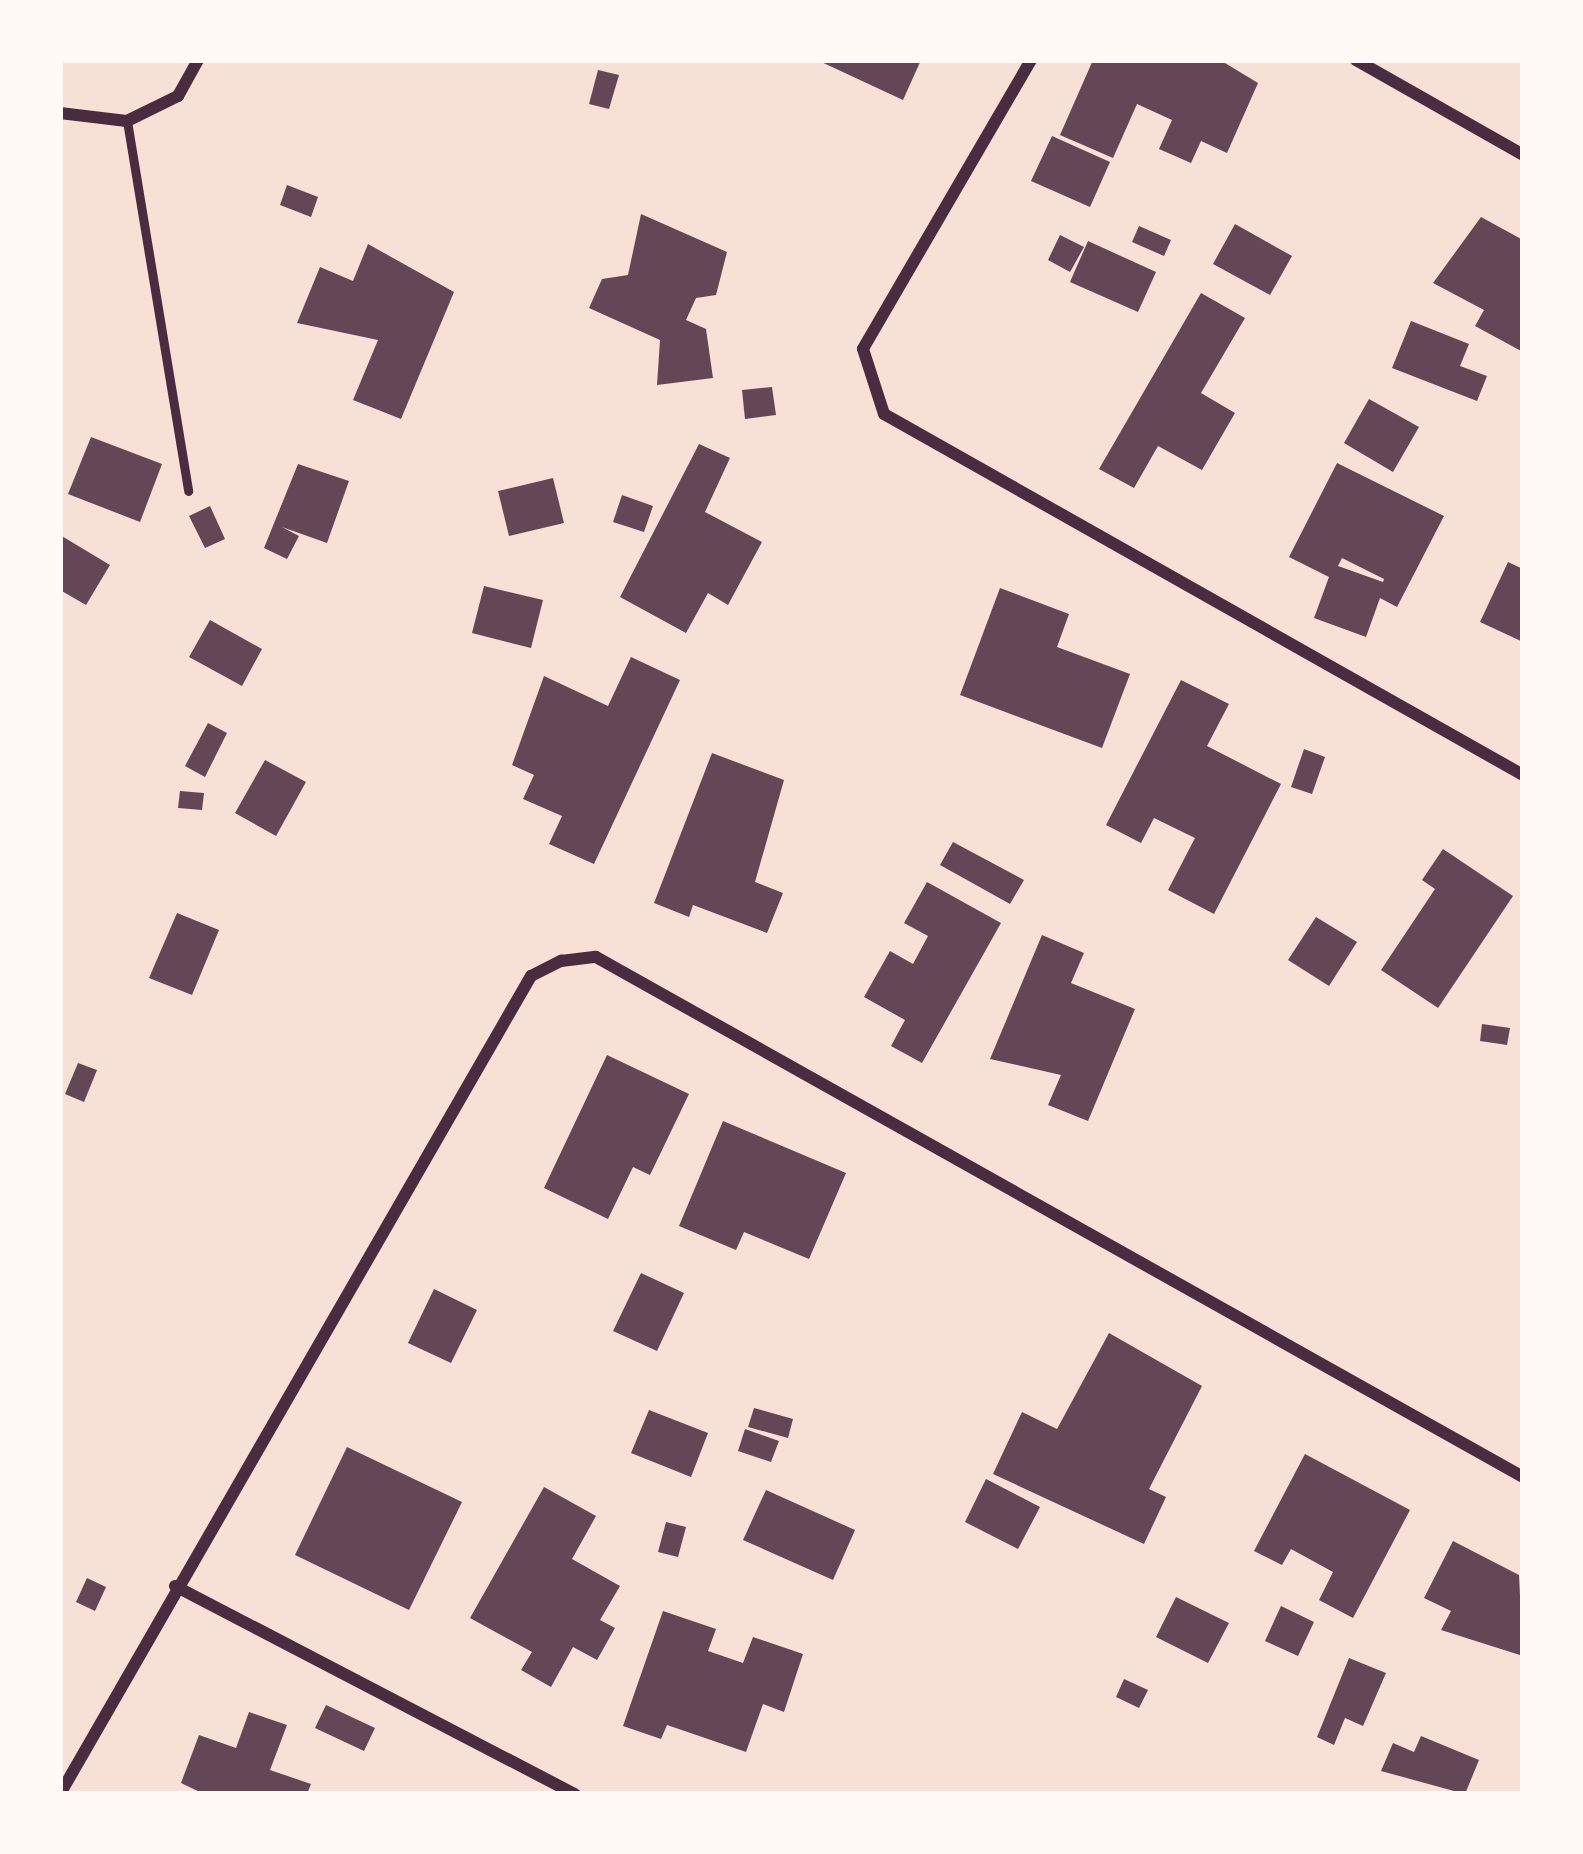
<!DOCTYPE html>
<style>
body{margin:0}
#map{position:relative;width:1583px;height:1854px;overflow:hidden;background:#f7e1d7;font-family:"Space Grotesk",sans-serif}
div>[style]{position:absolute}
.building>*{inset:0;background:#644757}
.service>*{height:9px;margin:-4.5px;padding:0 4.5px;transform-origin:4.5px;border-radius:4.5px;background:#4a2c40}
.minor>*{height:12px;margin:-6px;padding:0 6px;transform-origin:6px;border-radius:6px;background:#4a2c40}
span{translate:-50% -50%;white-space:nowrap;text-align:center;line-height:1.15;-webkit-text-stroke:12px #fffaf5;paint-order:stroke}
.frame{position:absolute;inset:0;border:63px solid #fffaf5;pointer-events:none}
</style>
<div id="map">
<div class="building">
<div style="clip-path:polygon(817px 60px,921px 60px,903px 100px)"></div>
<div style="clip-path:polygon(1093px 60px,1220px 60px,1258px 83px,1227px 153px,1201px 141px,1191px 163px,1159px 149px,1172px 120px,1137px 104px,1113px 158px,1060px 135px)"></div>
<div style="clip-path:polygon(598px 70px,619px 75px,609px 109px,589px 104px)"></div>
<div style="clip-path:polygon(1052px 136px,1110px 162px,1090px 207px,1031px 181px)"></div>
<div style="clip-path:polygon(287px 185px,318px 197px,311px 217px,280px 205px)"></div>
<div style="clip-path:polygon(641px 214px,727px 252px,716px 295px,696px 298px,686px 320px,706px 329px,713px 378px,657px 385px,660px 340px,589px 308px,602px 279px,628px 275px)"></div>
<div style="clip-path:polygon(1481px 217px,1523px 240px,1523px 352px,1475px 326px,1484px 310px,1433px 283px)"></div>
<div style="clip-path:polygon(1235px 224px,1292px 256px,1270px 295px,1213px 264px)"></div>
<div style="clip-path:polygon(1139px 226px,1171px 240px,1164px 256px,1132px 242px)"></div>
<div style="clip-path:polygon(1060px 235px,1084px 247px,1070px 272px,1048px 260px)"></div>
<div style="clip-path:polygon(1088px 241px,1156px 272px,1138px 312px,1070px 282px)"></div>
<div style="clip-path:polygon(368px 244px,454px 292px,401px 419px,353px 400px,378px 340px,297px 323px,320px 267px,353px 281px)"></div>
<div style="clip-path:polygon(1201px 293px,1245px 318px,1201px 393px,1235px 413px,1202px 470px,1158px 446px,1134px 488px,1099px 469px)"></div>
<div style="clip-path:polygon(1411px 321px,1469px 344px,1460px 366px,1487px 376px,1477px 401px,1392px 368px)"></div>
<div style="clip-path:polygon(772px 387px,776px 415px,745px 419px,742px 390px)"></div>
<div style="clip-path:polygon(1369px 399px,1419px 427px,1393px 472px,1344px 443px)"></div>
<div style="clip-path:polygon(91px 437px,162px 464px,140px 522px,68px 494px)"></div>
<div style="clip-path:polygon(699px 444px,730px 458px,705px 512px,762px 542px,728px 605px,708px 593px,686px 633px,620px 597px)"></div>
<div style="clip-path:polygon(evenodd,1337px 463px,1444px 516px,1397px 607px,1380px 598px,1366px 637px,1314px 618px,1329px 577px,1289px 557px,1337px 463px,1342px 558px,1384px 579px,1383px 582px,1338px 566px,1342px 558px)"></div>
<div style="clip-path:polygon(298px 464px,349px 481px,327px 543px,282px 527px,299px 536px,287px 559px,264px 548px)"></div>
<div style="clip-path:polygon(553px 478px,564px 523px,509px 536px,498px 491px)"></div>
<div style="clip-path:polygon(622px 495px,653px 506px,644px 532px,613px 522px)"></div>
<div style="clip-path:polygon(210px 506px,225px 539px,205px 548px,189px 516px)"></div>
<div style="clip-path:polygon(60px 535px,110px 565px,86px 605px,60px 590px)"></div>
<div style="clip-path:polygon(1508px 562px,1523px 569px,1523px 642px,1480px 622px)"></div>
<div style="clip-path:polygon(484px 586px,543px 600px,531px 648px,472px 633px)"></div>
<div style="clip-path:polygon(1000px 588px,1069px 614px,1057px 647px,1130px 674px,1102px 748px,960px 695px)"></div>
<div style="clip-path:polygon(210px 620px,262px 649px,242px 686px,189px 657px)"></div>
<div style="clip-path:polygon(631px 657px,680px 680px,594px 864px,549px 844px,562px 816px,523px 799px,534px 775px,512px 765px,544px 676px,608px 706px)"></div>
<div style="clip-path:polygon(1181px 680px,1229px 704px,1207px 746px,1281px 784px,1214px 914px,1168px 890px,1195px 838px,1154px 818px,1141px 843px,1106px 825px)"></div>
<div style="clip-path:polygon(208px 723px,227px 733px,205px 777px,185px 766px)"></div>
<div style="clip-path:polygon(1304px 749px,1325px 757px,1312px 794px,1291px 787px)"></div>
<div style="clip-path:polygon(712px 753px,784px 780px,755px 882px,783px 893px,767px 933px,693px 905px,689px 917px,654px 903px)"></div>
<div style="clip-path:polygon(265px 760px,306px 782px,276px 836px,235px 813px)"></div>
<div style="clip-path:polygon(180px 791px,204px 793px,202px 810px,178px 808px)"></div>
<div style="clip-path:polygon(953px 842px,1024px 880px,1010px 904px,940px 865px)"></div>
<div style="clip-path:polygon(1443px 849px,1513px 896px,1438px 1008px,1381px 970px,1435px 889px,1422px 880px)"></div>
<div style="clip-path:polygon(927px 882px,1001px 923px,922px 1063px,891px 1046px,905px 1020px,864px 997px,890px 951px,913px 964px,928px 936px,904px 923px)"></div>
<div style="clip-path:polygon(177px 913px,219px 930px,192px 995px,149px 978px)"></div>
<div style="clip-path:polygon(1316px 917px,1357px 942px,1329px 986px,1288px 960px)"></div>
<div style="clip-path:polygon(1042px 935px,1084px 953px,1071px 983px,1135px 1009px,1088px 1121px,1048px 1105px,1061px 1075px,990px 1059px)"></div>
<div style="clip-path:polygon(1482px 1024px,1510px 1028px,1507px 1045px,1480px 1041px)"></div>
<div style="clip-path:polygon(607px 1055px,689px 1094px,650px 1175px,633px 1167px,608px 1219px,544px 1188px)"></div>
<div style="clip-path:polygon(78px 1063px,97px 1070px,84px 1102px,65px 1094px)"></div>
<div style="clip-path:polygon(723px 1121px,846px 1173px,809px 1259px,744px 1232px,736px 1250px,679px 1226px)"></div>
<div style="clip-path:polygon(641px 1273px,684px 1293px,657px 1351px,613px 1331px)"></div>
<div style="clip-path:polygon(434px 1289px,477px 1310px,451px 1363px,408px 1343px)"></div>
<div style="clip-path:polygon(1109px 1333px,1202px 1386px,1149px 1489px,1166px 1497px,1144px 1544px,993px 1474px,1022px 1412px,1057px 1429px)"></div>
<div style="clip-path:polygon(754px 1408px,793px 1419px,788px 1438px,748px 1427px)"></div>
<div style="clip-path:polygon(649px 1410px,708px 1433px,691px 1477px,631px 1453px)"></div>
<div style="clip-path:polygon(745px 1429px,779px 1441px,771px 1462px,738px 1451px)"></div>
<div style="clip-path:polygon(347px 1447px,462px 1502px,409px 1610px,295px 1555px)"></div>
<div style="clip-path:polygon(1305px 1454px,1410px 1510px,1353px 1618px,1319px 1600px,1333px 1572px,1291px 1549px,1282px 1565px,1254px 1551px)"></div>
<div style="clip-path:polygon(986px 1479px,1040px 1507px,1018px 1549px,965px 1522px)"></div>
<div style="clip-path:polygon(544px 1487px,596px 1516px,572px 1559px,620px 1586px,600px 1620px,615px 1628px,597px 1660px,573px 1647px,551px 1687px,521px 1670px,532px 1652px,470px 1618px)"></div>
<div style="clip-path:polygon(766px 1490px,855px 1530px,833px 1580px,743px 1540px)"></div>
<div style="clip-path:polygon(666px 1522px,686px 1527px,678px 1557px,658px 1552px)"></div>
<div style="clip-path:polygon(1453px 1541px,1519px 1575px,1523px 1656px,1441px 1630px,1451px 1611px,1424px 1598px)"></div>
<div style="clip-path:polygon(87px 1578px,106px 1587px,95px 1611px,76px 1602px)"></div>
<div style="clip-path:polygon(1176px 1597px,1229px 1623px,1208px 1663px,1156px 1637px)"></div>
<div style="clip-path:polygon(1281px 1606px,1314px 1622px,1298px 1656px,1265px 1641px)"></div>
<div style="clip-path:polygon(663px 1611px,716px 1629px,708px 1651px,743px 1663px,753px 1637px,803px 1654px,784px 1712px,763px 1704px,746px 1752px,667px 1725px,661px 1739px,623px 1726px)"></div>
<div style="clip-path:polygon(1349px 1658px,1386px 1673px,1363px 1726px,1345px 1718px,1334px 1745px,1317px 1737px)"></div>
<div style="clip-path:polygon(1124px 1679px,1148px 1690px,1139px 1708px,1116px 1697px)"></div>
<div style="clip-path:polygon(326px 1705px,375px 1728px,364px 1751px,315px 1728px)"></div>
<div style="clip-path:polygon(249px 1712px,287px 1725px,270px 1770px,311px 1784px,307px 1794px,204px 1794px,181px 1783px,199px 1735px,236px 1748px)"></div>
<div style="clip-path:polygon(1421px 1736px,1479px 1760px,1465px 1794px,1381px 1771px,1393px 1743px,1414px 1752px)"></div>
</div>
<div class="service">
<div style="left:127px;top:121px;width:375px;rotate:80.6deg"></div>
</div>
<div class="minor">
<div style="left:1031px;top:60px;width:334px;rotate:120.2deg"></div>
<div style="left:863px;top:349px;width:68px;rotate:72.1deg"></div>
<div style="left:884px;top:414px;width:734px;rotate:29.46deg"></div>
<div style="left:1356px;top:60px;width:192px;rotate:29.6deg"></div>
<div style="left:60px;top:113px;width:67px;rotate:6.8deg"></div>
<div style="left:127px;top:121px;width:57px;rotate:-26.1deg"></div>
<div style="left:178px;top:96px;width:41px;rotate:-60.9deg"></div>
<div style="left:175px;top:1586px;width:451px;rotate:27.5deg"></div>
<div style="left:60px;top:1794px;width:944px;rotate:-60.07deg"></div>
<div style="left:531px;top:976px;width:34px;rotate:-27deg"></div>
<div style="left:561px;top:961px;width:35px;rotate:-7deg"></div>
<div style="left:596px;top:957px;width:1063px;rotate:29.29deg"></div>
</div>
<div class="frame"></div>
</div>
